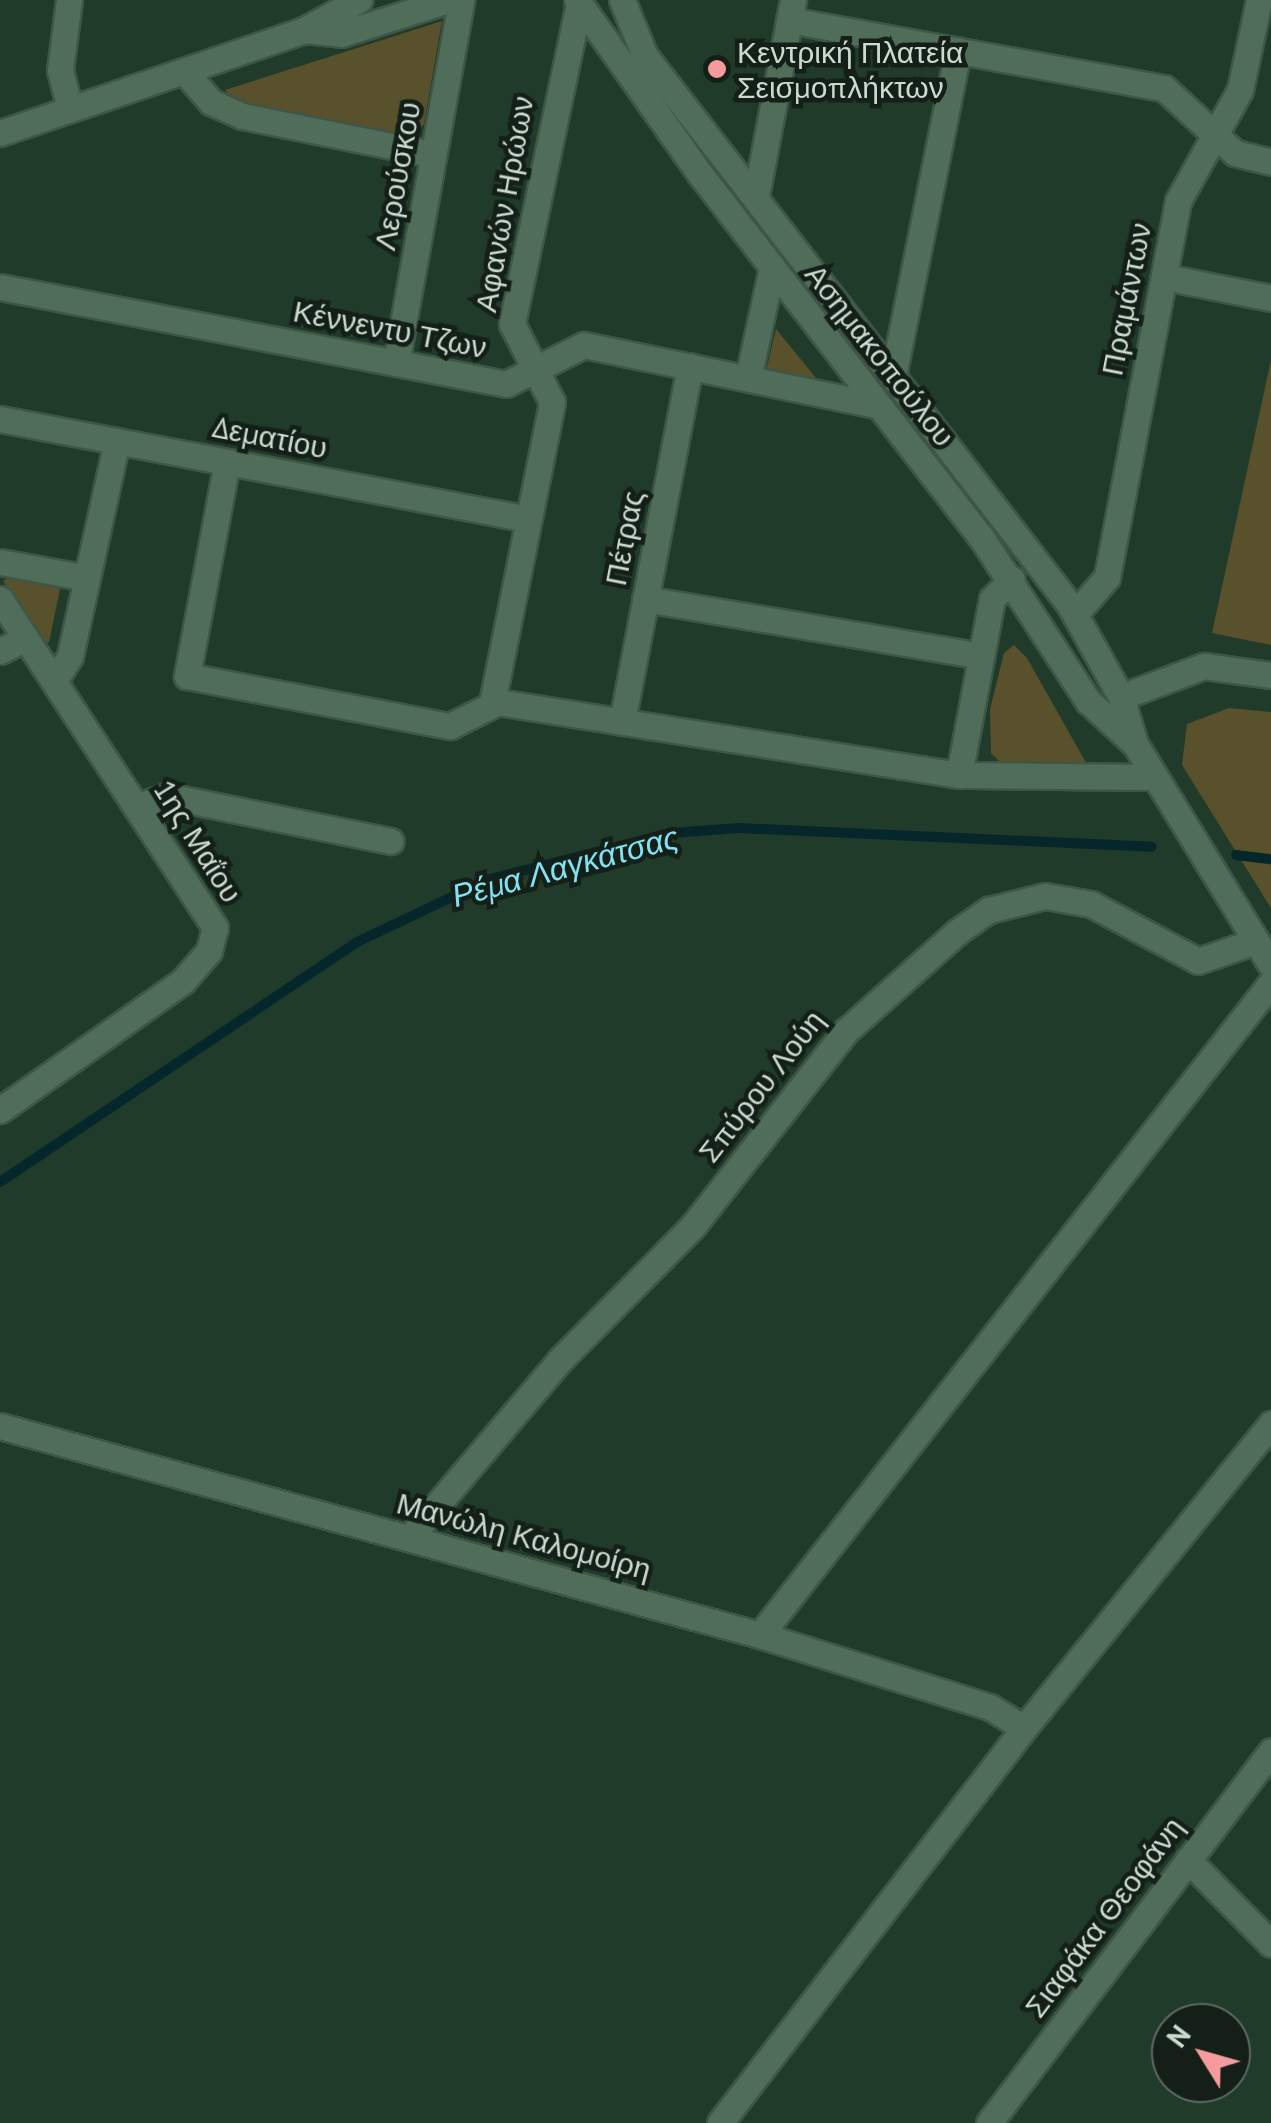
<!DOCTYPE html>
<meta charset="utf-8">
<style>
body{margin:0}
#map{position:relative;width:1271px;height:2123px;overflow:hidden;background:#203b2a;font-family:"PT Sans",sans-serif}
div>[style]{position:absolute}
.green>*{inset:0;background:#58512b}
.stream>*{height:10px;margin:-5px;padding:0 5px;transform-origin:5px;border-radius:5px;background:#05272c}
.roads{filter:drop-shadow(2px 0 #3e5647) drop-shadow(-2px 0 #3e5647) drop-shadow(0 2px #3e5647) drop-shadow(0 -2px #3e5647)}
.minor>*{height:25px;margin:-12.5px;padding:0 12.5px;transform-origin:12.5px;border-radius:12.5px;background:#506d59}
.dots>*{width:28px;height:28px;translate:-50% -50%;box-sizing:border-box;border:5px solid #131f17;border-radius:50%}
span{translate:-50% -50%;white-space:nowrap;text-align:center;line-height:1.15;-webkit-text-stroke:9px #131f17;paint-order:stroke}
.poi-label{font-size:30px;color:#cbdbd0}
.left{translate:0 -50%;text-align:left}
.street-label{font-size:30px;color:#cbdbd0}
.water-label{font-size:32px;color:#81e2f3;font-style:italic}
.north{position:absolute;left:1151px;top:2003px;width:100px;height:100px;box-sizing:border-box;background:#131f17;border:2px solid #5d6a61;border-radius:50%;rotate:307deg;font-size:28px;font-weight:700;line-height:40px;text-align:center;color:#cbdbd0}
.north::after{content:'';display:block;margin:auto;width:35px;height:45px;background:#f59b9e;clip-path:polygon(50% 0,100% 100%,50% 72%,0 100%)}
</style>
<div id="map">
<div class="green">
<div style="clip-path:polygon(442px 21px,424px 124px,410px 139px,239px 106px,225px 90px)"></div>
<div style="clip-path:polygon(776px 329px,821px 384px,765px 375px)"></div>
<div style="clip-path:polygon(1271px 360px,1271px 645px,1212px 633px)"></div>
<div style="clip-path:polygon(16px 574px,60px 589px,49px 642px,41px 645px,3px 581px)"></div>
<div style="clip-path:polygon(1014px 645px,1027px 658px,1089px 768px,1002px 764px,991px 753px,990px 709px,1004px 653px)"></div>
<div style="clip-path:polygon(1229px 708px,1271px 712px,1271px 908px,1182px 765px,1187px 724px)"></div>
</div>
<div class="stream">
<div style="left:1236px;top:855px;width:35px;rotate:7deg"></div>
<div style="left:0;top:1182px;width:428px;rotate:-33.9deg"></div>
<div style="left:355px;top:943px;width:149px;rotate:-25.4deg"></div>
<div style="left:490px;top:879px;width:188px;rotate:-14.2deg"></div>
<div style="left:672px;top:833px;width:67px;rotate:-4.3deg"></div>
<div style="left:739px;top:828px;width:413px;rotate:2.6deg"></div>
</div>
<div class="roads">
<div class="minor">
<div style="left:69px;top:0;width:71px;rotate:97.3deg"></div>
<div style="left:60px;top:70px;width:40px;rotate:75.6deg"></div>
<div style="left:577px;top:0;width:214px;rotate:54.7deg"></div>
<div style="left:701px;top:175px;width:458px;rotate:52.3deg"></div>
<div style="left:981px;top:537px;width:196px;rotate:56.9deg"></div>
<div style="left:1088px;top:701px;width:64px;rotate:42.5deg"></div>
<div style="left:622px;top:0;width:61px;rotate:67.7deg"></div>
<div style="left:645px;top:56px;width:693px;rotate:52.27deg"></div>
<div style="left:1069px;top:604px;width:107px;rotate:60.8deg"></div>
<div style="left:1121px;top:697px;width:49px;rotate:73.4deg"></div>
<div style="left:1135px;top:744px;width:259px;rotate:58.4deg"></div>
<div style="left:789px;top:20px;width:381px;rotate:10.3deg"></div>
<div style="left:1164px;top:88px;width:96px;rotate:42.5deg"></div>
<div style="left:1235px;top:153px;width:37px;rotate:14deg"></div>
<div style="left:304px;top:30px;width:37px;rotate:6deg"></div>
<div style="left:341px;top:34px;width:112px;rotate:-17.6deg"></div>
<div style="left:185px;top:72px;width:40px;rotate:49deg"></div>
<div style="left:211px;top:102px;width:34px;rotate:24deg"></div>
<div style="left:242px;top:116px;width:195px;rotate:11.3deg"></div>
<div style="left:0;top:133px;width:321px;rotate:-18.7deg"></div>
<div style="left:304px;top:30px;width:63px;rotate:-28.6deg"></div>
<div style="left:756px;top:196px;width:199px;rotate:-79.3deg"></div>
<div style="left:1164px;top:277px;width:109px;rotate:11.1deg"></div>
<div style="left:0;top:287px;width:515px;rotate:10.85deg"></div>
<div style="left:506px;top:384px;width:87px;rotate:-26.6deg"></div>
<div style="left:584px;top:345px;width:299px;rotate:11.6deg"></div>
<div style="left:396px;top:363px;width:369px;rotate:-79.8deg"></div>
<div style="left:894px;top:371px;width:327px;rotate:-78.7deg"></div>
<div style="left:748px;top:378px;width:113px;rotate:-77.7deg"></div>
<div style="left:0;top:419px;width:537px;rotate:10.72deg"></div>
<div style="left:227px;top:462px;width:218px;rotate:100.6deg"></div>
<div style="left:187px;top:676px;width:268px;rotate:10.8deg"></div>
<div style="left:450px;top:726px;width:54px;rotate:-26.6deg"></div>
<div style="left:498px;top:702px;width:467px;rotate:9deg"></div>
<div style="left:959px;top:775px;width:195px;rotate:0.6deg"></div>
<div style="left:0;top:562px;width:88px;rotate:10.4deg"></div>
<div style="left:0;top:599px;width:393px;rotate:56.8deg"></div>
<div style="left:215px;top:928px;width:24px;rotate:105deg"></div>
<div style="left:209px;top:951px;width:40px;rotate:131deg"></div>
<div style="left:183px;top:981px;width:224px;rotate:144.8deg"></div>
<div style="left:645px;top:599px;width:341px;rotate:9.6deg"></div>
<div style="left:1075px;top:614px;width:49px;rotate:-49.1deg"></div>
<div style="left:1107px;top:577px;width:383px;rotate:-79.3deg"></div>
<div style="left:1178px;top:201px;width:127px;rotate:-60.8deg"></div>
<div style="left:1240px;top:90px;width:92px;rotate:-78.1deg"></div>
<div style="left:0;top:651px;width:29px;rotate:-27deg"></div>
<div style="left:55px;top:680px;width:28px;rotate:-58deg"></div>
<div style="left:70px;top:656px;width:220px;rotate:-77.7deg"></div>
<div style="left:1121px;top:697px;width:89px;rotate:-20.5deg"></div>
<div style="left:1204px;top:666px;width:68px;rotate:7.7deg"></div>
<div style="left:492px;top:703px;width:307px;rotate:-78.7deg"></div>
<div style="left:552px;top:402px;width:88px;rotate:-117.1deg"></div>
<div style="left:512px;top:324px;width:328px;rotate:-78.2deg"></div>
<div style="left:622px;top:722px;width:362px;rotate:-79.2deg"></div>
<div style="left:959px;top:775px;width:179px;rotate:-79.4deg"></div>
<div style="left:992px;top:599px;width:28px;rotate:-45deg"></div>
<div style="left:139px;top:806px;width:30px;rotate:-20deg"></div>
<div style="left:167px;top:796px;width:228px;rotate:11.4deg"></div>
<div style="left:0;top:1426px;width:788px;rotate:15.38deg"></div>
<div style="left:760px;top:1635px;width:241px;rotate:17.4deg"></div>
<div style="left:990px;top:1707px;width:40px;rotate:32deg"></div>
<div style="left:410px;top:1537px;width:232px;rotate:-49.7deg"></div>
<div style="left:560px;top:1360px;width:189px;rotate:-45.2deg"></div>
<div style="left:693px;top:1226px;width:248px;rotate:-51.9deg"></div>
<div style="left:846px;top:1031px;width:149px;rotate:-41.7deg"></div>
<div style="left:957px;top:932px;width:39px;rotate:-35deg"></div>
<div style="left:989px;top:910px;width:58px;rotate:-14deg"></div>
<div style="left:1045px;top:896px;width:47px;rotate:9.9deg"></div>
<div style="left:1091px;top:904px;width:121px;rotate:28deg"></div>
<div style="left:1198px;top:961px;width:61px;rotate:-19deg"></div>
<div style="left:760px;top:1635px;width:828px;rotate:-51.91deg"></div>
<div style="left:1188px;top:1860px;width:118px;rotate:45.3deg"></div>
<div style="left:720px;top:2123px;width:498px;rotate:-52.4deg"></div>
<div style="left:1024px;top:1728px;width:392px;rotate:-50.9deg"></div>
<div style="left:989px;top:2123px;width:467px;rotate:-52.8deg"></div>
</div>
</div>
<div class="dots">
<div style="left:717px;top:69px;background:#f59b9e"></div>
</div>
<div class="poi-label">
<span class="left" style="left:737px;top:69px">Κεντρική Πλατεία<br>Σεισμοπλήκτων</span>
</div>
<div class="street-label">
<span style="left:397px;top:176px;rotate:-80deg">Λερούσκου</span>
<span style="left:504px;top:204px;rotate:-80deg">Αφανών Ηρώων</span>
<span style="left:1126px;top:299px;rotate:-79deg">Πραμάντων</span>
<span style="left:390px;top:329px;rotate:11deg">Κέννεντυ Τζων</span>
<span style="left:880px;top:355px;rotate:52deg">Ασημακοπούλου</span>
<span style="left:270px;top:437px;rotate:11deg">Δεματίου</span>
<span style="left:624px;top:538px;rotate:-79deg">Πέτρας</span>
<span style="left:198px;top:841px;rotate:58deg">1ης Μαΐου</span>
<span style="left:761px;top:1086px;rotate:-52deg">Σπύρου Λούη</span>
<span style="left:524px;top:1536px;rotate:15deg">Μανώλη Καλομοίρη</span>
<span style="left:1104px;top:1917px;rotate:-53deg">Σιαφάκα Θεοφάνη</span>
</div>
<div class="water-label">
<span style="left:565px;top:866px;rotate:-15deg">Ρέμα Λαγκάτσας</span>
</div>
<div class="north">N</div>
</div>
